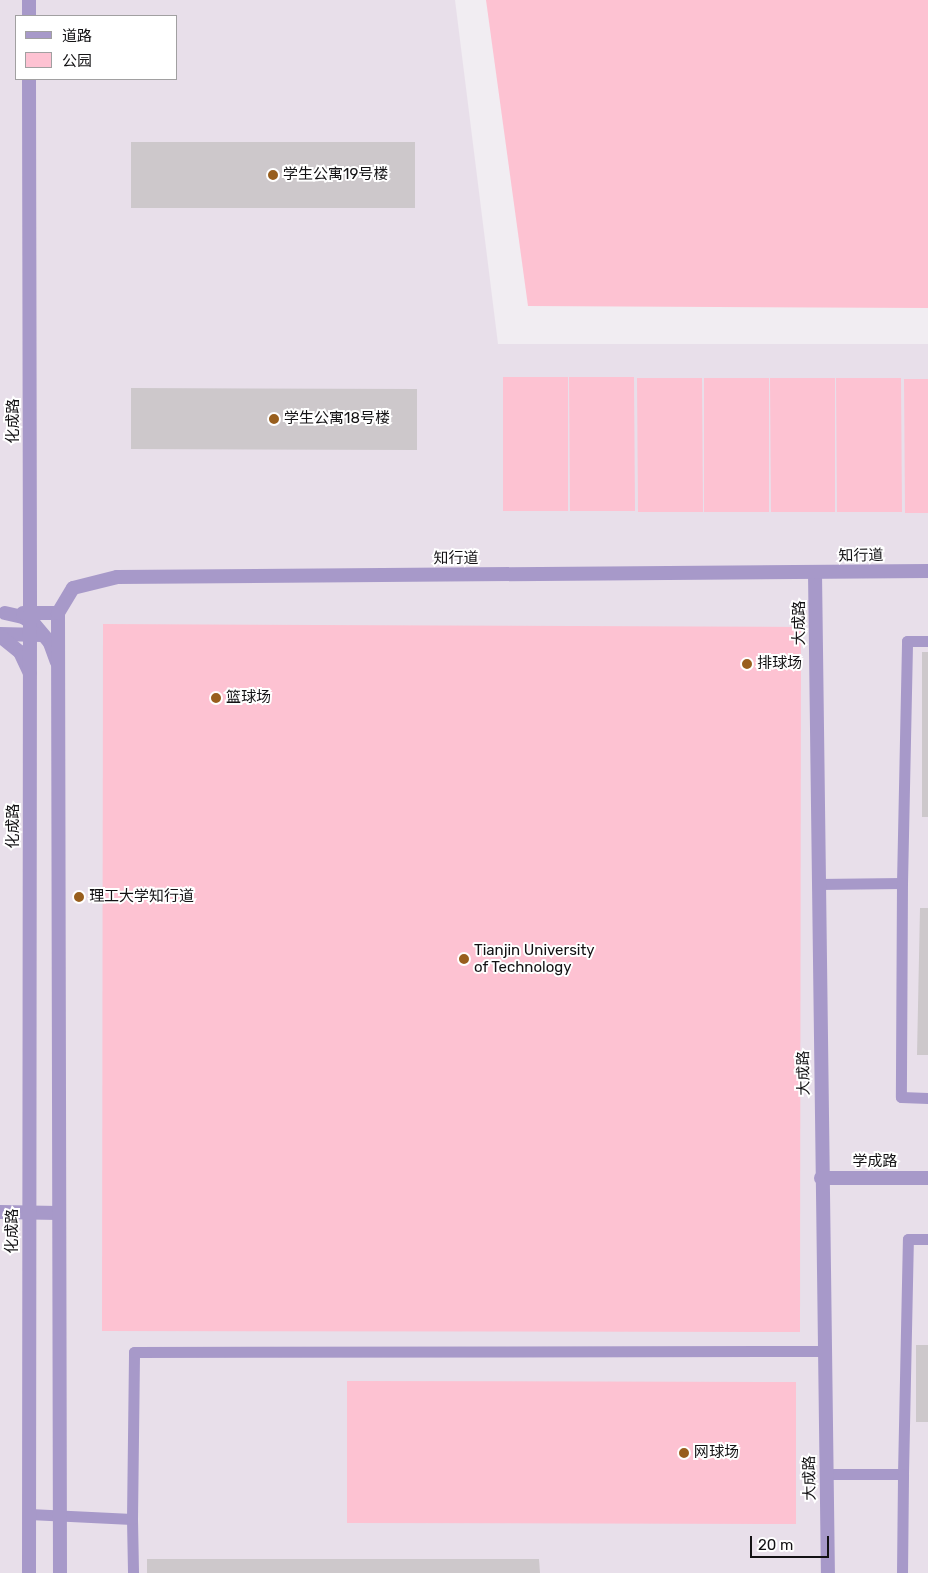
<!DOCTYPE html>
<meta charset="utf-8">
<style>
body{margin:0}
#map{position:relative;width:928px;height:1573px;overflow:hidden;background:#f1edf2;font-family:Rubik,"Noto Sans SC",sans-serif}
div>[style]{position:absolute}
.built>*{inset:0;background:#e8dfea}
.green>*{inset:0;background:#fdc2d2}
.building>*{inset:0;background:#cdc8cb}
.service>*{height:11px;margin:-5.5px;padding:0 5.5px;transform-origin:5.5px;border-radius:5.5px;background:#a799c9}
.minor>*{height:14px;margin:-7px;padding:0 7px;transform-origin:7px;border-radius:7px;background:#a799c9}
.tertiary>*{height:14px;margin:-7px;padding:0 7px;transform-origin:7px;border-radius:7px;background:#a799c9}
.dots>*{width:14px;height:14px;translate:-50% -50%;box-sizing:border-box;border:2px solid #fff;border-radius:50%}
span{translate:-50% -50%;white-space:nowrap;text-align:center;line-height:1.15;-webkit-text-stroke:4px #fff;paint-order:stroke}
.poi-label{font-size:15px;color:#131214}
.left{translate:0 -50%;text-align:left}
.street-label{font-size:15px;color:#131214}
.legend{position:absolute;left:15px;top:15px;width:162px;height:65px;box-sizing:border-box;background:#fff;border:1px solid #a1a0a1;margin:0;padding:6px 9px;list-style:none;font-size:15px;color:#131214}
.legend li{display:flex;align-items:center;gap:10px;height:25px}
.legend b{width:25px;border:1px solid #a1a0a1}
.scale{position:absolute;left:750px;top:1536px;width:79px;height:22px;box-sizing:border-box;border:2px solid #131214;border-top:0;padding-left:6px;font-size:15px;line-height:18px;white-space:nowrap;color:#131214;-webkit-text-stroke:4px #fff;paint-order:stroke}
</style>
<div id="map">
<div class="built">
<div style="clip-path:polygon(evenodd,0 0,455px 0,498px 344px,928px 344px,928px 1573px,0 1573px,0 0,16px 16px,176px 16px,176px 79px,16px 79px,16px 16px)"></div>
</div>
<div class="green">
<div style="clip-path:polygon(486px 0,928px 0,928px 308px,528px 306px)"></div>
<div style="clip-path:polygon(503px 377px,568px 377px,568px 511px,503px 511px)"></div>
<div style="clip-path:polygon(569px 377px,634px 377px,635px 511px,570px 511px)"></div>
<div style="clip-path:polygon(637px 378px,702px 378px,703px 512px,638px 512px)"></div>
<div style="clip-path:polygon(704px 378px,769px 378px,769px 512px,704px 512px)"></div>
<div style="clip-path:polygon(770px 378px,835px 378px,835px 512px,771px 512px)"></div>
<div style="clip-path:polygon(836px 378px,901px 378px,902px 512px,837px 512px)"></div>
<div style="clip-path:polygon(904px 379px,928px 379px,928px 513px,905px 513px)"></div>
<div style="clip-path:polygon(103px 624px,801px 627px,800px 1332px,102px 1331px)"></div>
<div style="clip-path:polygon(347px 1381px,796px 1382px,796px 1524px,347px 1523px)"></div>
</div>
<div class="building">
<div style="clip-path:polygon(131px 142px,415px 142px,415px 208px,131px 208px)"></div>
<div style="clip-path:polygon(131px 388px,417px 389px,417px 450px,131px 449px)"></div>
<div style="clip-path:polygon(922px 652px,928px 652px,928px 817px,922px 817px)"></div>
<div style="clip-path:polygon(920px 908px,928px 908px,928px 1055px,917px 1055px)"></div>
<div style="clip-path:polygon(916px 1345px,928px 1345px,928px 1422px,916px 1422px)"></div>
<div style="clip-path:polygon(147px 1559px,539px 1559px,540px 1573px,147px 1573px)"></div>
</div>
<div class="service">
<div style="left:902px;top:883px;width:242px;rotate:-88.8deg"></div>
<div style="left:907px;top:641px;width:21px"></div>
<div style="left:818px;top:884px;width:84px;rotate:-0.7deg"></div>
<div style="left:902px;top:883px;width:214px;rotate:90.3deg"></div>
<div style="left:901px;top:1097px;width:27px;rotate:2deg"></div>
<div style="left:826px;top:1474px;width:77px"></div>
<div style="left:903px;top:1474px;width:235px;rotate:-88.8deg"></div>
<div style="left:908px;top:1239px;width:20px"></div>
<div style="left:29px;top:1514px;width:103px;rotate:2.8deg"></div>
<div style="left:132px;top:1519px;width:54px;rotate:88.9deg"></div>
<div style="left:132px;top:1519px;width:167px;rotate:-89.3deg"></div>
<div style="left:134px;top:1352px;width:690px;rotate:-0.08deg"></div>
<div style="left:902px;top:1573px;width:99px;rotate:-89.4deg"></div>
</div>
<div class="minor">
<div style="left:29px;top:0;width:16px;rotate:90deg"></div>
<div style="left:29px;top:79px;width:534px;rotate:89.89deg"></div>
<div style="left:815px;top:573px;width:1000px;rotate:89.26deg"></div>
<div style="left:5px;top:613px;width:18px;rotate:13deg"></div>
<div style="left:23px;top:617px;width:14px;rotate:34deg"></div>
<div style="left:35px;top:625px;width:23px;rotate:50deg"></div>
<div style="left:50px;top:643px;width:20px;rotate:70deg"></div>
<div style="left:23px;top:613px;width:35px"></div>
<div style="left:0;top:634px;width:42px;rotate:1.4deg"></div>
<div style="left:0;top:636px;width:26px;rotate:39deg"></div>
<div style="left:20px;top:652px;width:23px;rotate:65deg"></div>
<div style="left:821px;top:1178px;width:107px"></div>
<div style="left:0;top:1212px;width:59px;rotate:1deg"></div>
</div>
<div class="tertiary">
<div style="left:29px;top:1573px;width:960px;rotate:-89.94deg"></div>
<div style="left:60px;top:1573px;width:960px;rotate:-90.12deg"></div>
<div style="left:58px;top:613px;width:29px;rotate:-59deg"></div>
<div style="left:73px;top:588px;width:45px;rotate:-14deg"></div>
<div style="left:117px;top:577px;width:811px;rotate:-0.42deg"></div>
</div>
<div class="dots">
<div style="left:273px;top:175px;background:#985e1d"></div>
<div style="left:274px;top:419px;background:#985e1d"></div>
<div style="left:747px;top:664px;background:#985e1d"></div>
<div style="left:216px;top:698px;background:#985e1d"></div>
<div style="left:79px;top:897px;background:#985e1d"></div>
<div style="left:464px;top:959px;background:#985e1d"></div>
<div style="left:684px;top:1453px;background:#985e1d"></div>
</div>
<div class="poi-label">
<span class="left" style="left:283px;top:175px">学生公寓19号楼</span>
<span class="left" style="left:284px;top:419px">学生公寓18号楼</span>
<span class="left" style="left:757px;top:664px">排球场</span>
<span class="left" style="left:226px;top:698px">篮球场</span>
<span class="left" style="left:89px;top:897px">理工大学知行道</span>
<span class="left" style="left:474px;top:959px">Tianjin University<br>of Technology</span>
<span class="left" style="left:694px;top:1453px">网球场</span>
</div>
<div class="street-label">
<span style="left:14px;top:421px;rotate:-90deg">化成路</span>
<span style="left:861px;top:556px;rotate:-1deg">知行道</span>
<span style="left:456px;top:559px">知行道</span>
<span style="left:800px;top:623px;rotate:-90deg">大成路</span>
<span style="left:14px;top:826px;rotate:-90deg">化成路</span>
<span style="left:804px;top:1073px;rotate:-91deg">大成路</span>
<span style="left:875px;top:1162px">学成路</span>
<span style="left:13px;top:1231px;rotate:-90deg">化成路</span>
<span style="left:810px;top:1478px;rotate:-91deg">大成路</span>
</div>
<ul class="legend">
<li><b style="height:6px;background:#a799c9"></b>道路</li>
<li><b style="height:14px;background:#fdc2d2"></b>公园</li>
</ul>
<div class="scale">20 m</div>
</div>
